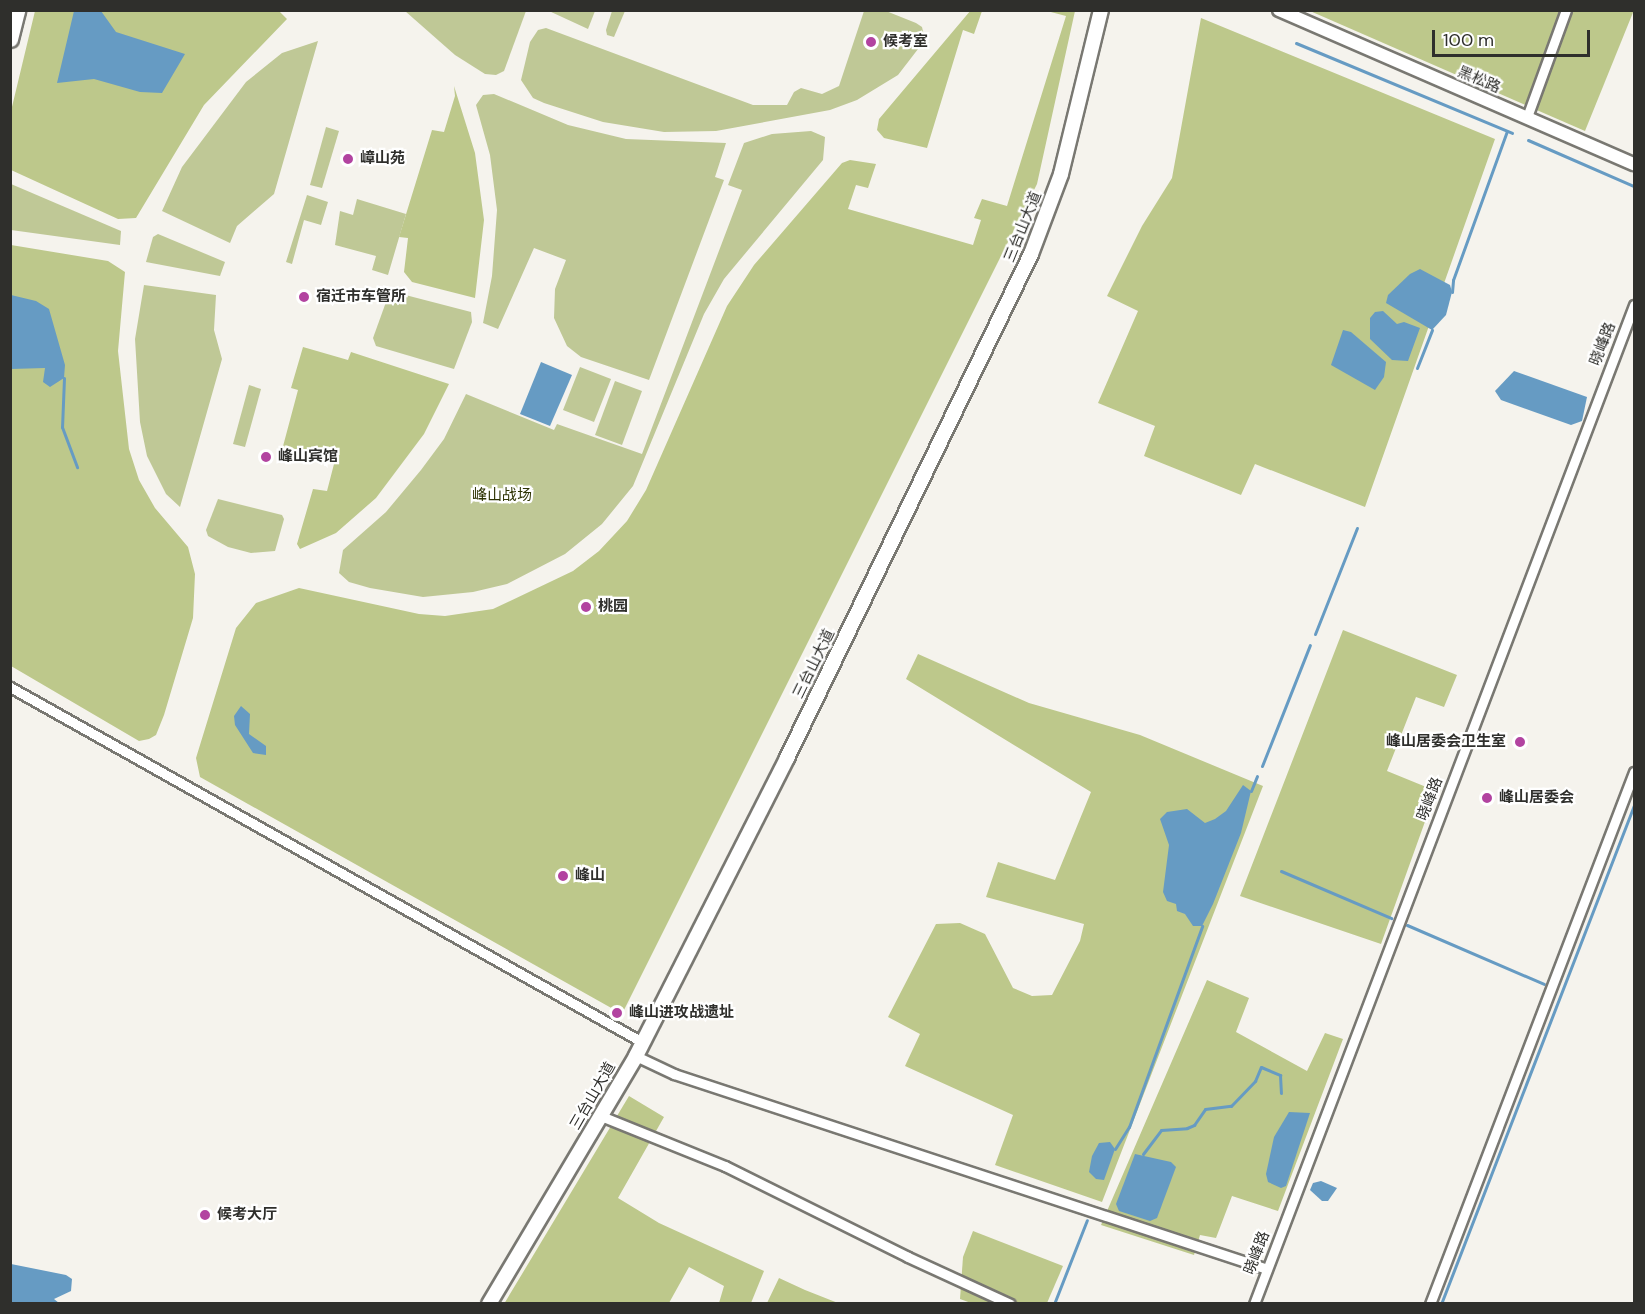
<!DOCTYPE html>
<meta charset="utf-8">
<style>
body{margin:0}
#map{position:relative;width:1645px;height:1314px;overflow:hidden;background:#f5f3ed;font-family:"DM Sans","Noto Sans SC",sans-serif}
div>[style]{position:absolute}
.green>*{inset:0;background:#bfc896}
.forest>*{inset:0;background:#bdc88b}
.water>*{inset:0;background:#669bc3}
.stream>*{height:3px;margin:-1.5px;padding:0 1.5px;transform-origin:1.5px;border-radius:1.5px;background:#669bc3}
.roads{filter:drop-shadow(2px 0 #797872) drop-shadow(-2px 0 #797872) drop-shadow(0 2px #797872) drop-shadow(0 -2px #797872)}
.minor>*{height:9px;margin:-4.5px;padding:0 4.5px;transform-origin:4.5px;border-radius:4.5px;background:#fff}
.tertiary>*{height:12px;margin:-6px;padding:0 6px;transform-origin:6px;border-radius:6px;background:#fff}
.secondary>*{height:14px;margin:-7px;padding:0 7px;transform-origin:7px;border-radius:7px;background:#fff}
.trunk>*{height:15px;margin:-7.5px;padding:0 7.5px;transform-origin:7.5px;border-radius:7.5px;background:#fff}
.dots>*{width:16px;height:16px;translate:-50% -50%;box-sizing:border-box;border:3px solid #fff;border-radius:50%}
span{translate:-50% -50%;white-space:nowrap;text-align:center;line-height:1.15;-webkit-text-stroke:4.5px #fff;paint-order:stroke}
.poi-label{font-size:15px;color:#2f2f2c;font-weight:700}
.left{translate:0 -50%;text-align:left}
.right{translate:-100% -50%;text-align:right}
.street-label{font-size:15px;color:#2f2f2c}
.park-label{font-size:15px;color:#2e3404}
.frame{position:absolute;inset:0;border:12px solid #2f2f2c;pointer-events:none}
.scale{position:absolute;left:1432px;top:30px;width:158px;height:27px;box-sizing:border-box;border:3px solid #2f2f2c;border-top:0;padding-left:8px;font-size:18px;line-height:21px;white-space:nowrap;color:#2f2f2c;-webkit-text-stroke:4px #fff;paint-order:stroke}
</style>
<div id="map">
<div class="green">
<div style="clip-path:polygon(405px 11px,526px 11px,504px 71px,496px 75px,485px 74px,455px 55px)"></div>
<div style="clip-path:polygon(549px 11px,595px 11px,588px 29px)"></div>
<div style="clip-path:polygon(612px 11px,625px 11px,614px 37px,607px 35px,606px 30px)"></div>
<div style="clip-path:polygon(864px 11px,886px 11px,916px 23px,922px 27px,925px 40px,898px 75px,857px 100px,830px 110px,716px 131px,664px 132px,603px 122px,544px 103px,533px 98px,521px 80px,530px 42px,538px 30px,546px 28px,753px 105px,787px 105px,794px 92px,801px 88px,822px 94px,839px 86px)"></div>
<div style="clip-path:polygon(318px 41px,274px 194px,237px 226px,230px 243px,162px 211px,182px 167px,246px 82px,282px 53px)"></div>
<div style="clip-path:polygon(494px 94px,568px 125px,626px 139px,726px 143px,715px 177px,724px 180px,649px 380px,581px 357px,567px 346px,554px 318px,555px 289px,566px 260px,534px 248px,498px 329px,483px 323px,492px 276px,497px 210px,490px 155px,476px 105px,483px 95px)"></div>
<div style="clip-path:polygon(326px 127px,339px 131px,322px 188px,310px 185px)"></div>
<div style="clip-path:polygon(811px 131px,825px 137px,823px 160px,724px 279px,704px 314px,633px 486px,602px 524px,565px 554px,507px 584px,473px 592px,423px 597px,370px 588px,349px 582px,339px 573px,343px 550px,386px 512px,421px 470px,444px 439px,466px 394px,554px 430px,557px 424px,642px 454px,742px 190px,728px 185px,744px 143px,772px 134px)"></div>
<div style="clip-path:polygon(11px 184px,121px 231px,120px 245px,11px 230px)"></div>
<div style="clip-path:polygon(307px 195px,328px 202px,321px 225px,304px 220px,292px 264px,286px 262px)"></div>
<div style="clip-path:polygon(357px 199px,406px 214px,388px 275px,372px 270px,376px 256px,335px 245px,340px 211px,353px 215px)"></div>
<div style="clip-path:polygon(158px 234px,225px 262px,220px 276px,146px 262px,153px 237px)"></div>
<div style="clip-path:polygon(144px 285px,216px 295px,214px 330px,222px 359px,180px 507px,166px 494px,147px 456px,140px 422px,135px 339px)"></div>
<div style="clip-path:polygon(390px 291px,471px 312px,472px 322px,454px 369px,376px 346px,373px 338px)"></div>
<div style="clip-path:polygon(580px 367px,611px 379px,594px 422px,563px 410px)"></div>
<div style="clip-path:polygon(615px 381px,642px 391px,622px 445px,595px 435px)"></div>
<div style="clip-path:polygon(249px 385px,261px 389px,245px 447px,233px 444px)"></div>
<div style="clip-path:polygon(218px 499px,282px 515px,284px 519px,275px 551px,251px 553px,228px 547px,208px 536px,206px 530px)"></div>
</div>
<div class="forest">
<div style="clip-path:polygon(278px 10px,287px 19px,204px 105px,136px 218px,118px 219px,11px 170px,11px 111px,35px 11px)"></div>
<div style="clip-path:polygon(971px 10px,982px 11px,974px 34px,963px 30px,927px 148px,884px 138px,877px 130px,879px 119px)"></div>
<div style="clip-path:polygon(1634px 10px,1585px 131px,1310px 11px)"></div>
<div style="clip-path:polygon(1047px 11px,1075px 11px,1037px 184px,622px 1014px,200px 777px,196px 758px,236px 628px,256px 603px,299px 588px,419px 614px,445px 616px,493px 609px,573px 571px,599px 551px,627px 521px,646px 490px,727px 306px,754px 265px,842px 163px,850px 160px,876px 164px,868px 188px,856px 185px,848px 209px,973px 245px,981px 220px,974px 218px,982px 199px,1007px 206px,1066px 16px)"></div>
<div style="clip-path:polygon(1201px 18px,1495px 139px,1365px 507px,1255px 464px,1241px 495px,1144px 456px,1155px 426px,1098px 403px,1138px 311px,1107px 296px,1142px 226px,1172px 178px)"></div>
<div style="clip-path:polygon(454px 86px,475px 153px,484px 220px,475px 298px,412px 282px,404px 272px,408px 238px,399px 237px,432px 130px,444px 132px,455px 96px)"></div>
<div style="clip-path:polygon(11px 245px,108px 261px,125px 272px,118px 351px,129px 449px,139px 480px,155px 508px,188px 547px,195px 574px,193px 618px,164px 715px,156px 735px,149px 739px,139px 741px,11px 666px)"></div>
<div style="clip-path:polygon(303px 347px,348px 360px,351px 352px,449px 384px,424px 434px,376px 498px,336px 533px,300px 549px,297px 544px,313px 489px,327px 491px,334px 464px,282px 450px,298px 390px,291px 388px)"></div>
<div style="clip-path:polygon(1343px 630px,1457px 675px,1444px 707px,1416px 697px,1387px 771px,1436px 791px,1381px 944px,1240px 896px)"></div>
<div style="clip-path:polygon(918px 654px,1029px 703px,1140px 735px,1263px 786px,1102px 1202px,995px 1165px,1013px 1115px,905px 1066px,920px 1034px,888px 1017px,936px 924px,960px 923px,985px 934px,1013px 988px,1032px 996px,1052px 995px,1080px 941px,1084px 924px,986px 897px,998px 862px,1055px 880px,1091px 792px,906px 679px)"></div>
<div style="clip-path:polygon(1207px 980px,1249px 998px,1236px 1032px,1307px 1071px,1325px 1033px,1343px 1039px,1278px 1211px,1232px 1196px,1216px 1238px,1200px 1235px,1194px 1255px,1101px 1225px)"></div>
<div style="clip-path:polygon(629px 1096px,664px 1117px,618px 1198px,659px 1223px,764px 1271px,751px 1303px,719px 1303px,724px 1286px,689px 1267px,669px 1303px,504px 1304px)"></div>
<div style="clip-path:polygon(973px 1231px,1063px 1266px,1047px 1303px,971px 1303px,960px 1299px,963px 1257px)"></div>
<div style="clip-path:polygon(779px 1278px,805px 1290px,838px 1303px,767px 1303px)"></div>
</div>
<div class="water">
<div style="clip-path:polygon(74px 11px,101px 11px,116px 32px,185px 54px,162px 93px,140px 92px,94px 79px,57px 83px)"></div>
<div style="clip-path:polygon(1420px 269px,1450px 285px,1452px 292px,1446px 315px,1432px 330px,1386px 303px,1388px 295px,1410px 274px)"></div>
<div style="clip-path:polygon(11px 295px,36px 301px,49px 309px,65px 365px,64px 378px,50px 387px,43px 382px,45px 368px,11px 369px)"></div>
<div style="clip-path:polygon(1383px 311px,1397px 324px,1404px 322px,1420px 328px,1408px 361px,1392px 360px,1370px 339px,1370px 318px,1375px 312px)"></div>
<div style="clip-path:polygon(1343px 330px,1351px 332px,1386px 362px,1384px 377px,1375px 390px,1331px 365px)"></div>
<div style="clip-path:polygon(541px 362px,572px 375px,550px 426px,520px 414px)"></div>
<div style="clip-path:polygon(1514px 371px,1587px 397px,1582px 421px,1571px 425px,1501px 400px,1495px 391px)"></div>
<div style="clip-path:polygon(241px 706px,250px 714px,249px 734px,266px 746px,266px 755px,253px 753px,235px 725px,234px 716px)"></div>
<div style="clip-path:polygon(1243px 785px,1251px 791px,1241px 833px,1213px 904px,1202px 926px,1193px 926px,1185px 914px,1177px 911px,1176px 904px,1167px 901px,1163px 892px,1169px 845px,1160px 819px,1167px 812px,1187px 809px,1205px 823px,1215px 819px,1226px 811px)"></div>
<div style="clip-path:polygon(1289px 1112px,1310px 1113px,1286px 1186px,1281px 1188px,1268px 1182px,1266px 1174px,1274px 1137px)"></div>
<div style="clip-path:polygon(1110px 1142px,1115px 1149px,1104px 1180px,1096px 1179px,1089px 1172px,1092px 1156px,1099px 1143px)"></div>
<div style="clip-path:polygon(1135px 1154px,1171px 1162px,1176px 1167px,1157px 1218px,1150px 1221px,1119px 1211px,1116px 1204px)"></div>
<div style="clip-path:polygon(1321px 1181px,1337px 1188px,1328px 1201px,1322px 1201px,1310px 1190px,1313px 1183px)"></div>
<div style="clip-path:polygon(11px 1264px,66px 1275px,72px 1279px,71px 1291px,54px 1299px,59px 1303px,11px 1303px)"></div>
</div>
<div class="stream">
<div style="left:1296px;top:43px;width:234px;rotate:22.6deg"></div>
<div style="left:1528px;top:140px;width:116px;rotate:23.5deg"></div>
<div style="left:1452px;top:292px;width:12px;rotate:-85deg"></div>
<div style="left:1453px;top:280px;width:158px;rotate:-70.1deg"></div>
<div style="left:1417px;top:368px;width:41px;rotate:-68.5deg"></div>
<div style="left:64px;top:378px;width:49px;rotate:92.3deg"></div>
<div style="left:62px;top:427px;width:43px;rotate:69.4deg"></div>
<div style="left:1315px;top:634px;width:114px;rotate:-68.4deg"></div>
<div style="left:1262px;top:766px;width:130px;rotate:-68.4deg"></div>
<div style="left:1251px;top:791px;width:16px;rotate:-68deg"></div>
<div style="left:1281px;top:871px;width:120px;rotate:23.1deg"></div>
<div style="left:1407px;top:925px;width:149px;rotate:23.3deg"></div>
<div style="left:1115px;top:1149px;width:26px;rotate:-58deg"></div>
<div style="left:1129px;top:1127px;width:214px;rotate:-70deg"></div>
<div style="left:1143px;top:1154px;width:30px;rotate:-53deg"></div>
<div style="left:1161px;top:1130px;width:26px;rotate:-4deg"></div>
<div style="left:1187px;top:1128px;width:8px;rotate:-23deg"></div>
<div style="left:1194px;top:1125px;width:19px;rotate:-55deg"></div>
<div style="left:1205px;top:1109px;width:26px;rotate:-7deg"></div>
<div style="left:1231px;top:1106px;width:35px;rotate:-46deg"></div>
<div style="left:1255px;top:1081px;width:15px;rotate:-67deg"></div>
<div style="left:1261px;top:1067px;width:21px;rotate:23deg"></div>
<div style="left:1280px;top:1075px;width:18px;rotate:87deg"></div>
<div style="left:1054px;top:1304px;width:90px;rotate:-68.6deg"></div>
<div style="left:1441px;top:1304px;width:535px;rotate:-68.85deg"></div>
</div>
<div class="roads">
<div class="minor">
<div style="left:1527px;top:117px;width:114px;rotate:-70deg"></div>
<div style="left:10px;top:687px;width:725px;rotate:29.32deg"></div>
<div style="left:636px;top:1056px;width:42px;rotate:25.3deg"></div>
<div style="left:674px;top:1074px;width:624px;rotate:18.2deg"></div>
<div style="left:601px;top:1116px;width:134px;rotate:22deg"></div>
<div style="left:725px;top:1166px;width:204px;rotate:26.4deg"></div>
<div style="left:908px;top:1257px;width:112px;rotate:24.7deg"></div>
<div style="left:1254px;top:1304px;width:1069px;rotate:-69.17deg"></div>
<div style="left:1430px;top:1304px;width:570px;rotate:-69.02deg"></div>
</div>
<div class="tertiary">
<div style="left:1279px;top:10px;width:387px;rotate:23.5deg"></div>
</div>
<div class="secondary">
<div style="left:489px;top:1304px;width:288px;rotate:-59.3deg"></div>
<div style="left:636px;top:1056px;width:334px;rotate:-63.1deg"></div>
<div style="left:787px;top:758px;width:560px;rotate:-64.17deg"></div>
<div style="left:1031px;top:254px;width:85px;rotate:-69.4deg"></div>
<div style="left:1061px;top:174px;width:169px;rotate:-76.3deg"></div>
</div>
<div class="trunk">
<div style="left:10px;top:39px;width:30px;rotate:-76deg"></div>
</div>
</div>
<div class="dots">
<div style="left:871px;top:42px;background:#b243a0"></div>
<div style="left:348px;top:159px;background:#b243a0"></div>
<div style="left:304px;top:297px;background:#b243a0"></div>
<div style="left:266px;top:457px;background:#b243a0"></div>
<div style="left:586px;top:607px;background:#b243a0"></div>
<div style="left:1520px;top:742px;background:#b243a0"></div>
<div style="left:1487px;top:798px;background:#b243a0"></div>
<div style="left:563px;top:876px;background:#b243a0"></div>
<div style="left:617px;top:1013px;background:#b243a0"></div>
<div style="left:205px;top:1215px;background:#b243a0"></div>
</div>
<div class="poi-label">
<span class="left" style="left:883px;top:42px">候考室</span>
<span class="left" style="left:360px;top:159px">嶂山苑</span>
<span class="left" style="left:316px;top:297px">宿迁市车管所</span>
<span class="left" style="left:278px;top:457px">峰山宾馆</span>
<span class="left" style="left:598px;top:607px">桃园</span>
<span class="right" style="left:1506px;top:742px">峰山居委会卫生室</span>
<span class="left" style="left:1499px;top:798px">峰山居委会</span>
<span class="left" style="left:575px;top:876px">峰山</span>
<span class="left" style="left:629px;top:1013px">峰山进攻战遗址</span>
<span class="left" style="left:217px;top:1215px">候考大厅</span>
</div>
<div class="street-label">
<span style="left:1479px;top:80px;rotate:23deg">黑松路</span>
<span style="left:1023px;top:227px;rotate:-68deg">三台山大道</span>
<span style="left:1603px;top:344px;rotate:-69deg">晓峰路</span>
<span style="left:814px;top:664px;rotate:-64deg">三台山大道</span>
<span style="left:1430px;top:799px;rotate:-69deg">晓峰路</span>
<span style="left:593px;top:1096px;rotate:-60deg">三台山大道</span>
<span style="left:1257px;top:1253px;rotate:-69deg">晓峰路</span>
</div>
<div class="park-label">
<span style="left:502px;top:496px">峰山战场</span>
</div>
<div class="frame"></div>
<div class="scale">100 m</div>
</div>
